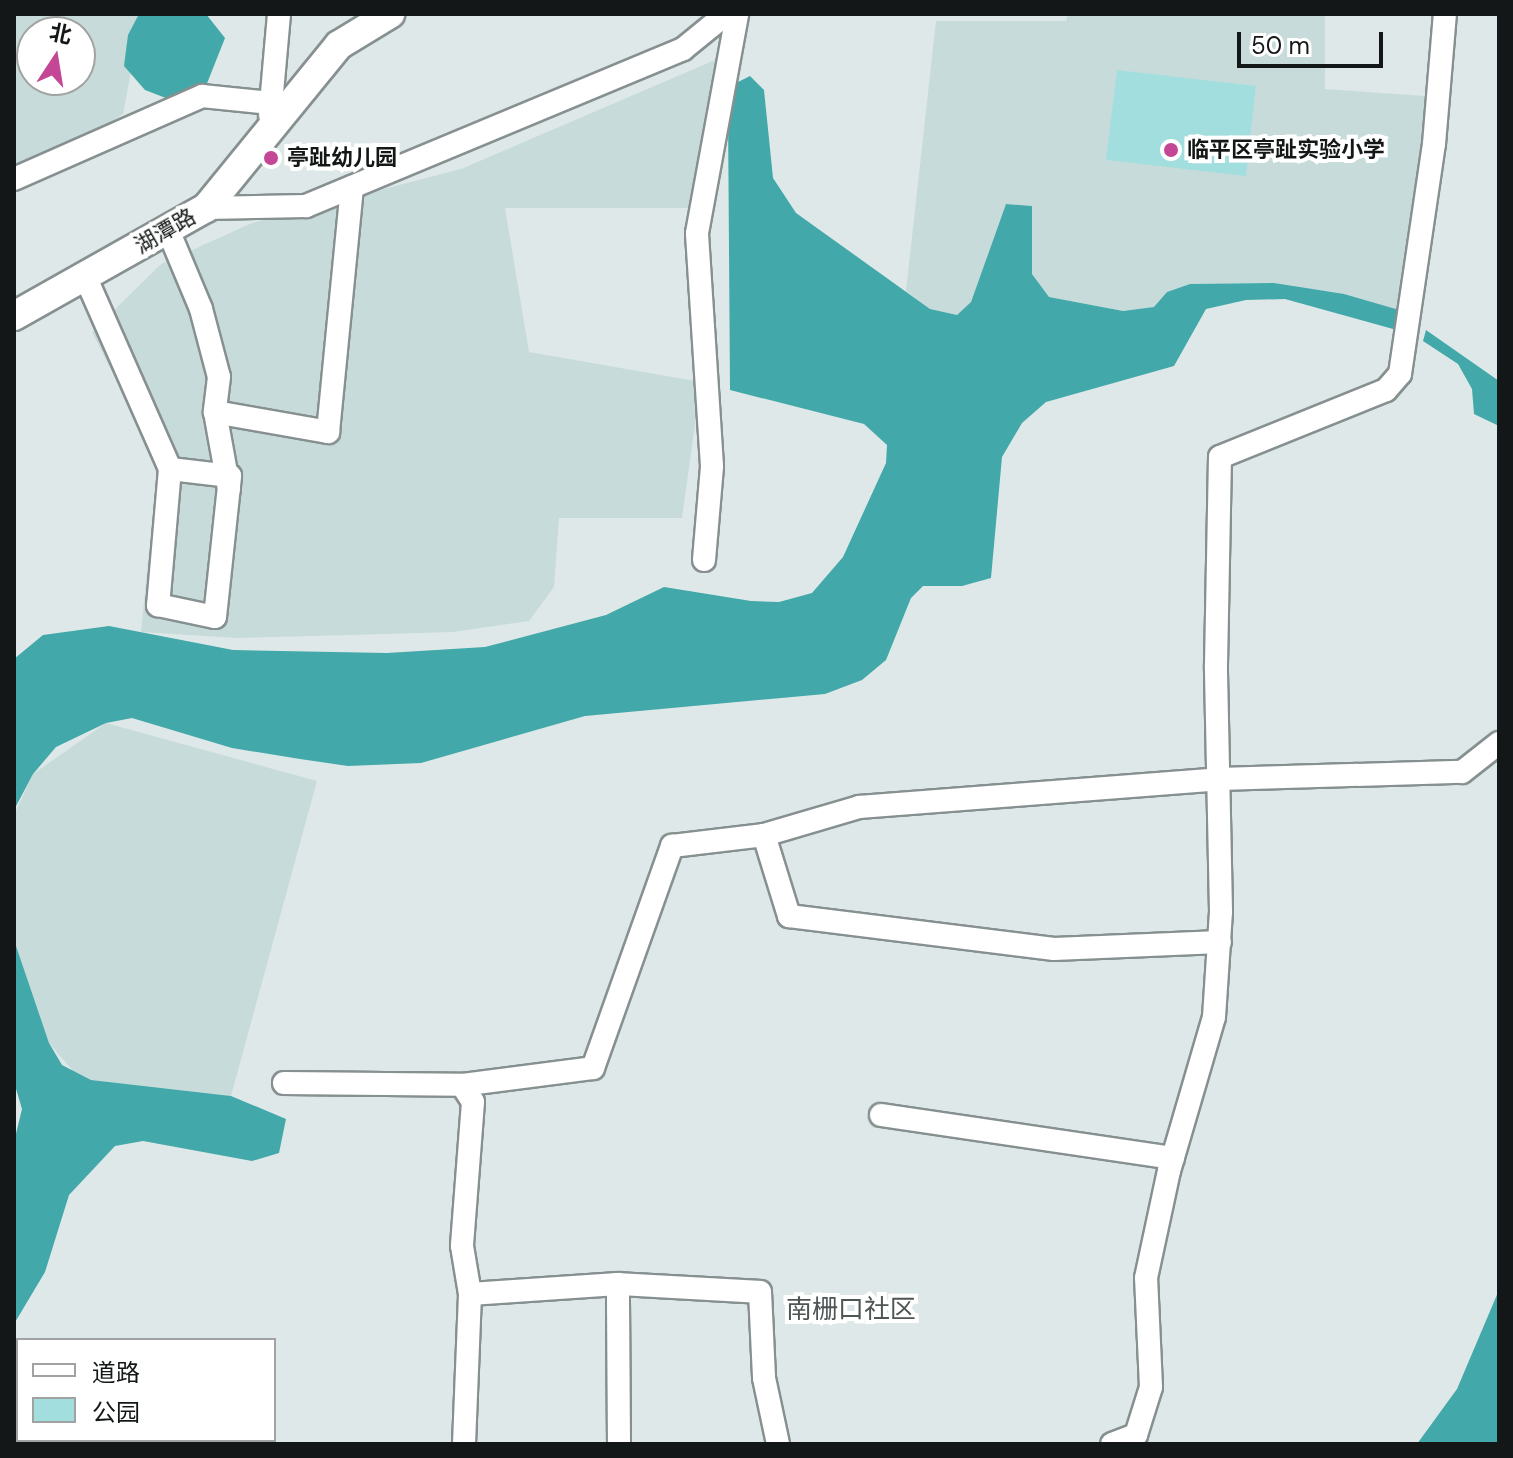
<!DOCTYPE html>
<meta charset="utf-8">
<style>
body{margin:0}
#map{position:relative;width:1513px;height:1458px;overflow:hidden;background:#dee8e8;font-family:"DM Sans","Noto Sans SC",sans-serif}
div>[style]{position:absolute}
.built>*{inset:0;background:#c8dbdb}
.green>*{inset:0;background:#a3dede}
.water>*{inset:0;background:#42a8a9}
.roads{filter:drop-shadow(2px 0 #879090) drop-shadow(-2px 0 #879090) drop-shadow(0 2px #879090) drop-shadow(0 -2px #879090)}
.minor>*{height:22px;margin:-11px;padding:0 11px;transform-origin:11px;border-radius:11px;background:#fff}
.tertiary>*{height:28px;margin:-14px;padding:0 14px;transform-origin:14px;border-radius:14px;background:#fff}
.dots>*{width:22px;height:22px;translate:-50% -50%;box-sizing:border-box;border:4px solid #fff;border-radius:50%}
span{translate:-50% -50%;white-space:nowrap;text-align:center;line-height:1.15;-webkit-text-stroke:8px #fff;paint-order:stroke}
.poi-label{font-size:22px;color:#141717;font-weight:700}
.left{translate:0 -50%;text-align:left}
.street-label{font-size:22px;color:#141717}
.quarter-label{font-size:26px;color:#4d5555}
.frame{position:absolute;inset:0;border:16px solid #141717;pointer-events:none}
.legend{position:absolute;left:16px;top:1338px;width:260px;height:104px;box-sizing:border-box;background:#fff;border:2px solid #a1a2a2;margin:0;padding:10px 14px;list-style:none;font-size:24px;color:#141717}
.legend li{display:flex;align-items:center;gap:16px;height:40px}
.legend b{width:40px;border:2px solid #a1a2a2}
.north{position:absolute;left:16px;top:16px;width:80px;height:80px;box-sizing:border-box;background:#fff;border:2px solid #a1a2a2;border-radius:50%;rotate:12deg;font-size:22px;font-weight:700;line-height:32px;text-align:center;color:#141717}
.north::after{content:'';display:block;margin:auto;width:28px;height:36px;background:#c44795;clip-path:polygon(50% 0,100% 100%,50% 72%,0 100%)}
.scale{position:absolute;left:1237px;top:32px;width:146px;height:36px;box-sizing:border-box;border:4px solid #141717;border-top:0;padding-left:10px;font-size:24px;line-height:28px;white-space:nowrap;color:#141717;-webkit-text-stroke:6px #fff;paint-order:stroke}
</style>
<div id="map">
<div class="built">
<div style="clip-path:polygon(evenodd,14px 14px,142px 14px,123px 114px,32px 177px,14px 182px,14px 14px,32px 32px,80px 32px,80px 80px,32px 80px,32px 32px)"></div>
<div style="clip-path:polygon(1068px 14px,1325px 14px,1325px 89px,1425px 96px,1406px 312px,1274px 283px,1190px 284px,1167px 292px,1155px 307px,1123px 311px,1049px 297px,1032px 274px,1032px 206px,1006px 204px,971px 302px,957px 315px,930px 309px,906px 291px,936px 21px,1066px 21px)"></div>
<div style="clip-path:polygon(729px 54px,696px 208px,505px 208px,529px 352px,701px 382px,682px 518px,559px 518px,554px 587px,529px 621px,453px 632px,351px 635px,238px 638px,141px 632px,158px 463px,92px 332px,161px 264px,252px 223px,461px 169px)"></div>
<div style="clip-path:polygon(106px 723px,317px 781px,231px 1096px,91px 1080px,73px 1071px,49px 1043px,14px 940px,14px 815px,33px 774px)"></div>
</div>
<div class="green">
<div style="clip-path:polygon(1117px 70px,1256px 86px,1246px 176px,1106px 160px)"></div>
</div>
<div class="water">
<div style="clip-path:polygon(139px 14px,206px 14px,225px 38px,202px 96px,171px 100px,145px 90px,124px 66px,128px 35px)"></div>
<div style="clip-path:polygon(750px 76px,764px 90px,773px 178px,796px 213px,930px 309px,957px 315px,971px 302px,1006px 204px,1032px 206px,1032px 274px,1049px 297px,1123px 311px,1154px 307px,1167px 292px,1190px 284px,1274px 283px,1344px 294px,1406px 312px,1404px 332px,1285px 299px,1246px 300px,1206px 309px,1174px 366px,1046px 402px,1022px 423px,1002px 457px,991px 578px,962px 586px,923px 586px,911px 598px,886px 660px,862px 680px,825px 694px,585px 716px,421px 763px,348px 766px,300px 759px,232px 748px,132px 718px,106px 723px,56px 747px,33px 774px,14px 810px,14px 659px,43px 635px,109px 626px,233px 650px,387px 653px,485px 647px,606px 615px,664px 587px,751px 601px,779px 602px,812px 593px,843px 557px,886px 463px,887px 445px,864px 424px,730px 390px,728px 109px,732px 85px)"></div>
<div style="clip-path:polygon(1426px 330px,1499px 381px,1499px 426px,1474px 414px,1472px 389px,1458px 364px,1423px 341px)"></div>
<div style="clip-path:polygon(14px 940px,49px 1043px,62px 1065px,91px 1080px,231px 1096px,286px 1119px,279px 1153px,252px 1161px,143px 1141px,115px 1146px,69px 1195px,45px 1272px,14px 1324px,14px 1142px,22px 1109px,14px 1082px)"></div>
<div style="clip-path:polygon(1499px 1290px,1499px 1444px,1417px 1444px,1457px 1389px)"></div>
</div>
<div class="roads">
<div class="minor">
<div style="left:270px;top:115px;width:101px;rotate:-84.9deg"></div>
<div style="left:14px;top:179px;width:206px;rotate:-23.8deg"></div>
<div style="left:202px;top:96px;width:69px;rotate:5.8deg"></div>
<div style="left:206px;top:208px;width:100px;rotate:-1.1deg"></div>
<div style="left:306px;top:206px;width:408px;rotate:-22.6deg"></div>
<div style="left:683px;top:49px;width:55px;rotate:-39.1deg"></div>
<div style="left:168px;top:230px;width:86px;rotate:67.3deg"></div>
<div style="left:201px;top:309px;width:70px;rotate:75.2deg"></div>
<div style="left:219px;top:377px;width:35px;rotate:97deg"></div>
<div style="left:85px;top:276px;width:211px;rotate:66.2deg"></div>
<div style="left:170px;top:469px;width:137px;rotate:95deg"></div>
<div style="left:158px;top:605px;width:58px;rotate:11.9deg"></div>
<div style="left:215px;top:617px;width:142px;rotate:-83.9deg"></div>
<div style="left:230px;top:476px;width:60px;rotate:-173.3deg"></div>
<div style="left:229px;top:489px;width:78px;rotate:-100.3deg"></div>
<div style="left:215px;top:412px;width:115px;rotate:10deg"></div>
<div style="left:328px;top:432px;width:246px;rotate:-84.4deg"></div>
<div style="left:704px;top:560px;width:94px;rotate:-85.1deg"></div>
<div style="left:712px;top:466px;width:233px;rotate:-93.7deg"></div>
<div style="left:697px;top:233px;width:223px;rotate:-79.6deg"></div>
<div style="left:764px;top:835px;width:99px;rotate:-16.4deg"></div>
<div style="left:859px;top:807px;width:361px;rotate:-4.4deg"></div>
<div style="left:1219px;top:779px;width:243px;rotate:-1.7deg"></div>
<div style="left:1462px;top:772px;width:47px;rotate:-38.1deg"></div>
<div style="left:284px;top:1083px;width:178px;rotate:0.6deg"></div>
<div style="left:462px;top:1085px;width:20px;rotate:57deg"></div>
<div style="left:473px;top:1102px;width:144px;rotate:94.4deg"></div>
<div style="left:462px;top:1246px;width:49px;rotate:80.5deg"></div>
<div style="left:470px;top:1294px;width:148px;rotate:-3.9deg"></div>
<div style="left:462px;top:1085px;width:132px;rotate:-7.4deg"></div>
<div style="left:593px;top:1068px;width:236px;rotate:-70.4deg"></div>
<div style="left:672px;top:846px;width:93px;rotate:-6.8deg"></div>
<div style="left:764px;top:835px;width:85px;rotate:72.8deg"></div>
<div style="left:789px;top:916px;width:267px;rotate:7.1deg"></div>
<div style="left:1054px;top:949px;width:166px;rotate:-2.4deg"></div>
<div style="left:881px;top:1115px;width:295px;rotate:8.4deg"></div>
<div style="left:464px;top:1444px;width:150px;rotate:-87.7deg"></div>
<div style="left:619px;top:1444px;width:160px;rotate:-90.4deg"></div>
<div style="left:618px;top:1284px;width:142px;rotate:3.2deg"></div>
<div style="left:760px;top:1292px;width:86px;rotate:87.3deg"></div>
<div style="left:764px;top:1378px;width:67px;rotate:78deg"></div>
<div style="left:1112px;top:1444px;width:26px;rotate:-21deg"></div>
<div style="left:1136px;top:1435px;width:50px;rotate:-72.6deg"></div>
<div style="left:1151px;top:1387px;width:109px;rotate:-92.6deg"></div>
<div style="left:1146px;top:1278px;width:109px;rotate:-77.9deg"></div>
<div style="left:1169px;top:1171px;width:160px;rotate:-73.7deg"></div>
<div style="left:1214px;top:1017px;width:106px;rotate:-86.2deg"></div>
<div style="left:1221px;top:911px;width:246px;rotate:-91.2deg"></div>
<div style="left:1216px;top:665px;width:208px;rotate:-88.9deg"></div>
<div style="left:1220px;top:457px;width:179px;rotate:-22deg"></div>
<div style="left:1386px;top:390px;width:21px;rotate:-49deg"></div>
<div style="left:1400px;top:374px;width:232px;rotate:-81.6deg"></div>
<div style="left:1434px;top:144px;width:130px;rotate:-85.2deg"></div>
</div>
<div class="tertiary">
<div style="left:14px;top:316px;width:220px;rotate:-29.4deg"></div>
<div style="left:206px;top:208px;width:210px;rotate:-50.8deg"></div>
<div style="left:339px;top:45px;width:60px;rotate:-31.3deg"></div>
</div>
</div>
<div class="dots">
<div style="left:1171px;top:150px;background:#c44795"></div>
<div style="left:271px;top:158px;background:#c44795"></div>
</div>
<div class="poi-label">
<span class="left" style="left:1187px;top:150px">临平区亭趾实验小学</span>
<span class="left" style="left:287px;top:158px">亭趾幼儿园</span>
</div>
<div class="street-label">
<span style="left:165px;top:231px;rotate:-30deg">湖潭路</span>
</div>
<div class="quarter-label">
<span style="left:851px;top:1310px">南栅口社区</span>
</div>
<div class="frame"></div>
<ul class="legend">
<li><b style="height:10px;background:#fff"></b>道路</li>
<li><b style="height:22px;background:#a3dede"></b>公园</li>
</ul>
<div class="north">北</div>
<div class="scale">50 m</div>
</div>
